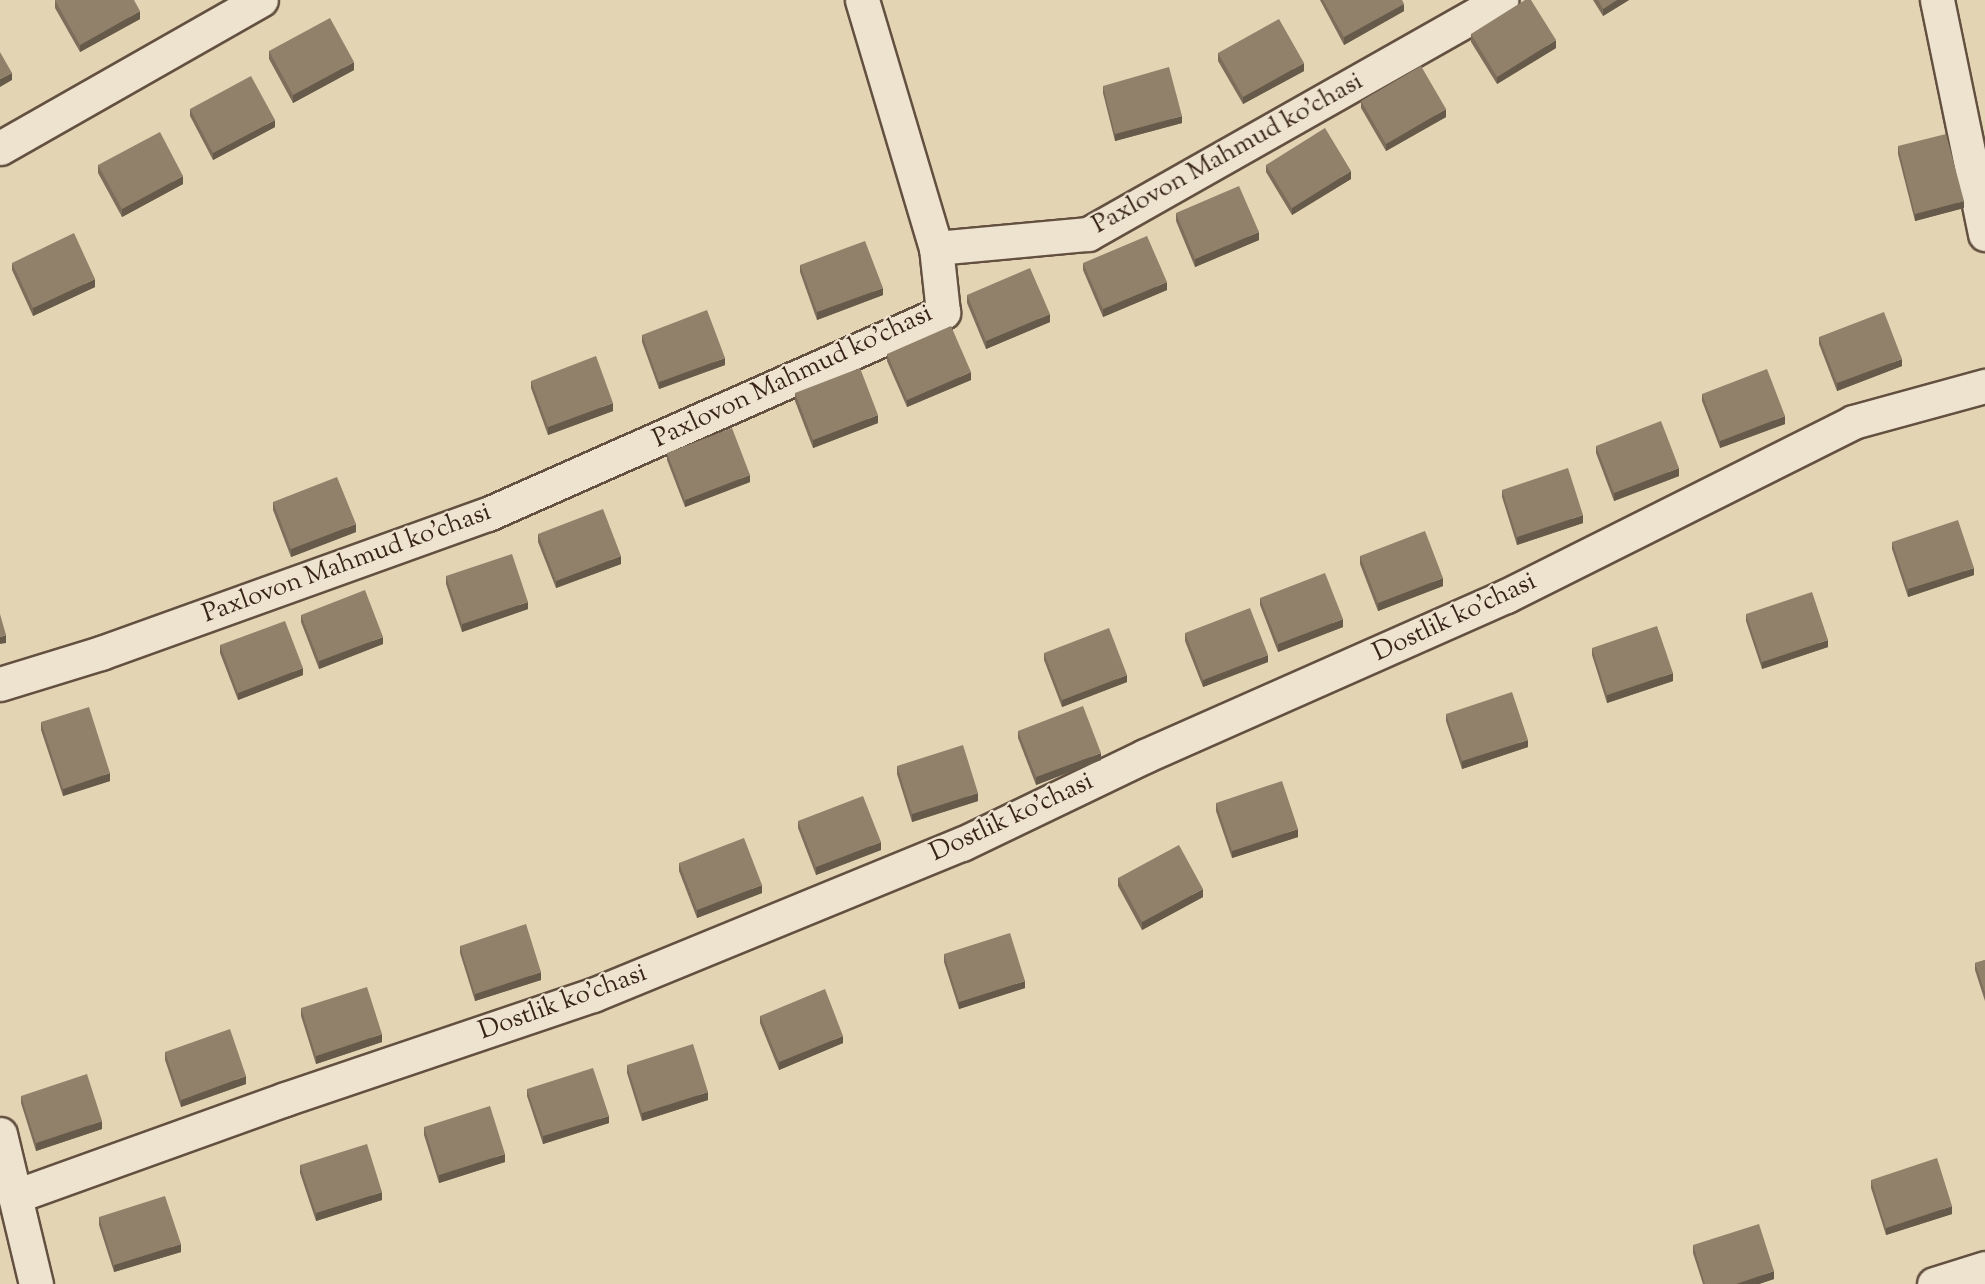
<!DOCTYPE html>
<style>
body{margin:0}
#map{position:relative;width:1985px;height:1284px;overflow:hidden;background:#e3d4b4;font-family:"Sorts Mill Goudy",serif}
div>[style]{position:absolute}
.roads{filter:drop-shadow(2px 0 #635040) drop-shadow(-2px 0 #635040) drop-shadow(0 2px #635040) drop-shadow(0 -2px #635040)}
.minor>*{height:33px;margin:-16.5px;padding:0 16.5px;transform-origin:16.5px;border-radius:16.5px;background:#ede3ce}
.wall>*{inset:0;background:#7d6e5b}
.shaded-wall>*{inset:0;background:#665a4a}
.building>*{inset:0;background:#91806a}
span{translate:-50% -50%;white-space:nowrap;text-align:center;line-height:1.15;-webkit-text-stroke:4.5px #ede3ce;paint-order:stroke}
.street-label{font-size:26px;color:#382419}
</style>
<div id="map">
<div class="roads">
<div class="minor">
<div style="left:862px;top:0;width:259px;rotate:73.4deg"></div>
<div style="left:1937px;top:0;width:239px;rotate:78.4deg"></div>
<div style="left:0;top:148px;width:300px;rotate:-29.6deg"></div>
<div style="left:0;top:684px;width:106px;rotate:-17.1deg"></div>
<div style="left:101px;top:653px;width:411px;rotate:-19.8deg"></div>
<div style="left:488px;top:514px;width:498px;rotate:-23.9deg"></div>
<div style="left:943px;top:312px;width:64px;rotate:-96.2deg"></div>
<div style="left:936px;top:248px;width:153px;rotate:-5.3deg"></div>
<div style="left:1088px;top:234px;width:475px;rotate:-29.5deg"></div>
<div style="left:0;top:1134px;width:154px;rotate:76.5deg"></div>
<div style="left:16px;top:1196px;width:286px;rotate:-19.8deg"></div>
<div style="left:285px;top:1099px;width:325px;rotate:-18.7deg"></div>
<div style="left:593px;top:995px;width:399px;rotate:-22.3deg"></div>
<div style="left:962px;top:844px;width:203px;rotate:-25.7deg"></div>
<div style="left:1145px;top:756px;width:395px;rotate:-23.9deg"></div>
<div style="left:1506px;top:596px;width:388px;rotate:-26.6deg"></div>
<div style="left:1853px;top:422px;width:137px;rotate:-15.3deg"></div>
<div style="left:1934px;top:1284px;width:53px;rotate:-17.4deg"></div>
</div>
</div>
<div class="wall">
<div style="clip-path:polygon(55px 0,140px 19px,80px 52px,55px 8px)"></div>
<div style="clip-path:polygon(1320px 0,1402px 0,1404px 11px,1344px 45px)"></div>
<div style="clip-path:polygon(1593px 0,1629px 0,1603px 16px)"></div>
<div style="clip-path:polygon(1471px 34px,1556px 48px,1497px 84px,1471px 42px)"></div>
<div style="clip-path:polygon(269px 51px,354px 70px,293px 103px,269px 59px)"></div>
<div style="clip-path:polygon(1218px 53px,1304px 71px,1243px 104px,1218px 61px)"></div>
<div style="clip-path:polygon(1103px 86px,1182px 123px,1115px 141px,1103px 93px)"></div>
<div style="clip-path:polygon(1361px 101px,1446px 117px,1386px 151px,1361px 108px)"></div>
<div style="clip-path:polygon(190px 109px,275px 127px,213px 160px,190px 116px)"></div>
<div style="clip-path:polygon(1898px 146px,1964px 208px,1915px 221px,1898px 154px)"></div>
<div style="clip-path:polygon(98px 165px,183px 184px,122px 217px,98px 173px)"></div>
<div style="clip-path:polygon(1266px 165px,1351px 179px,1292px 215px,1266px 172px)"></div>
<div style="clip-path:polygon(1176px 213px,1259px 240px,1195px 267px,1176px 221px)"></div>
<div style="clip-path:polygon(12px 263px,95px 287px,33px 316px,12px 270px)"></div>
<div style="clip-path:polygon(1083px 263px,1167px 290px,1103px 317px,1083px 270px)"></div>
<div style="clip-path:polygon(800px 265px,883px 295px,817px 320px,800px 272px)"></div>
<div style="clip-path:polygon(967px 295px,1050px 322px,986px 349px,967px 303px)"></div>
<div style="clip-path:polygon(642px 335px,725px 365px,659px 389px,642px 342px)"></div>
<div style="clip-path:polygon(1819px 337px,1902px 366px,1837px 391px,1819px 344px)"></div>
<div style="clip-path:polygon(887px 354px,971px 380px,907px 407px,887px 361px)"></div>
<div style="clip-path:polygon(531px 381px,613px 411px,548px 435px,531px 388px)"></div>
<div style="clip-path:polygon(795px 393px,878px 423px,813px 448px,795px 401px)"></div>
<div style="clip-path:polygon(1702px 394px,1785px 424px,1720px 448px,1702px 401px)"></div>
<div style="clip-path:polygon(1596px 446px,1679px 476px,1614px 501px,1596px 453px)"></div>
<div style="clip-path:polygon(667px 453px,750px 482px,685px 507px,667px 460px)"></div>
<div style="clip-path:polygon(1502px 490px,1583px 523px,1517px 545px,1502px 497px)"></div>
<div style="clip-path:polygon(273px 502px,356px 532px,291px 557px,273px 510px)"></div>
<div style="clip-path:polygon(538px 534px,621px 564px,556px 588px,538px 542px)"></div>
<div style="clip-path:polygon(1892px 542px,1974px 575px,1908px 597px,1892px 549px)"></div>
<div style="clip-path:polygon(1360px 556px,1443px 586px,1378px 611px,1360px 564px)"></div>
<div style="clip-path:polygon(446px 576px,528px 609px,462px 632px,446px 584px)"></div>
<div style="clip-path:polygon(1260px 598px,1343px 627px,1278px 652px,1260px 605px)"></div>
<div style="clip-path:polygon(1746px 614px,1828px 647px,1762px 669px,1746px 621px)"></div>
<div style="clip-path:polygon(301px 615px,383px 644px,319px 669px,301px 622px)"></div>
<div style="clip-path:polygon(1185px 633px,1268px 662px,1203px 687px,1185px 641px)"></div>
<div style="clip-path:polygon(220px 645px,303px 675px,238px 700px,220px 653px)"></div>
<div style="clip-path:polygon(1592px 648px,1673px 681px,1607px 703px,1592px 655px)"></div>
<div style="clip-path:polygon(1044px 653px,1127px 682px,1062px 707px,1044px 660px)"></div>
<div style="clip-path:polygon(1446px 714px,1528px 747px,1462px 769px,1446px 721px)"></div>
<div style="clip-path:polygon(41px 722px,110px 781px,63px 796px,41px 730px)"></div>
<div style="clip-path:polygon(1018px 731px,1101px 760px,1036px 785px,1018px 738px)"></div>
<div style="clip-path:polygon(897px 766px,978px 801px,912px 822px,897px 774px)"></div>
<div style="clip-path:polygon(1216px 803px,1298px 837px,1232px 858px,1216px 811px)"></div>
<div style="clip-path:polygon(798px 821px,881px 850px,816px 875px,798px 828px)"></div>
<div style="clip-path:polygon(679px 863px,762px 893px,697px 918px,679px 871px)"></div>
<div style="clip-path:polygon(1118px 878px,1203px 897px,1142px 930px,1118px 886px)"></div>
<div style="clip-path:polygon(460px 946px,541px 980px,475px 1001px,460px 953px)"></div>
<div style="clip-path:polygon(944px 954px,1025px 988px,959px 1009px,944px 962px)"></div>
<div style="clip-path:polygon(1985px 960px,1985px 1001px,1975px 970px,1975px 963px)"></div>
<div style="clip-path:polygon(301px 1008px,382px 1042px,316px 1064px,301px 1016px)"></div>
<div style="clip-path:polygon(760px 1016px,843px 1043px,779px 1070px,760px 1023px)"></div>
<div style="clip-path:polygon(165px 1052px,246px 1084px,181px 1107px,165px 1060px)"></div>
<div style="clip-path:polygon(627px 1065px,708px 1100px,642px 1121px,627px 1073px)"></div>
<div style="clip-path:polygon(527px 1089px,609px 1123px,543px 1144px,527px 1096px)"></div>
<div style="clip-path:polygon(21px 1096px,102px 1129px,36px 1151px,21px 1103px)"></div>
<div style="clip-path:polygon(424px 1127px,505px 1162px,439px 1183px,424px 1135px)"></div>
<div style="clip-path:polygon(300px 1165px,382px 1200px,316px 1221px,300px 1173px)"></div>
<div style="clip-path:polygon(1871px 1180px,1952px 1214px,1886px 1235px,1871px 1188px)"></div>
<div style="clip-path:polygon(99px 1217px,181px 1252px,114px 1272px,99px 1225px)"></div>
<div style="clip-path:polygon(1693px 1245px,1774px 1279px,1759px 1284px,1703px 1284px,1693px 1253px)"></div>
</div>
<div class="shaded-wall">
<div style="clip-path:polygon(1617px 0,1629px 0,1603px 16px,1603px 9px)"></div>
<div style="clip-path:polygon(1404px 4px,1404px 11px,1344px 45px,1344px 37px)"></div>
<div style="clip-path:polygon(140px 11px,140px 19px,80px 52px,80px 45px)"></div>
<div style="clip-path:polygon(1556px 40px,1556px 48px,1497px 84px,1497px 77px)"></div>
<div style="clip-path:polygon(354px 62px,354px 70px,293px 103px,293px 95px)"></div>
<div style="clip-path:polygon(1304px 63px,1304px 71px,1243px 104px,1243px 97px)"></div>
<div style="clip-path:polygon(12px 73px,12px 80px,0 87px,0 79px)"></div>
<div style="clip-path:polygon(1446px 109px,1446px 117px,1386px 151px,1386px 144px)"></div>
<div style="clip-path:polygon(1182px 116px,1182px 123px,1115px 141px,1115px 134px)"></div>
<div style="clip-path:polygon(275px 120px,275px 127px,213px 160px,213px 153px)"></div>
<div style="clip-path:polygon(1351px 171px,1351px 179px,1292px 215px,1292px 208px)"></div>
<div style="clip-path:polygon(183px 176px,183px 184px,122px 217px,122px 209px)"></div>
<div style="clip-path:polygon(1964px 201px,1964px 208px,1915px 221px,1915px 214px)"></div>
<div style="clip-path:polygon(1259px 232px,1259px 240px,1195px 267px,1195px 259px)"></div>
<div style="clip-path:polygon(95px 279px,95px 287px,33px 316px,33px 308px)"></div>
<div style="clip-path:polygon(1167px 282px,1167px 290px,1103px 317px,1103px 309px)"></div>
<div style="clip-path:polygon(883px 288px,883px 295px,817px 320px,817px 312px)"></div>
<div style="clip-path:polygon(1050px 314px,1050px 322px,986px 349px,986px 341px)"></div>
<div style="clip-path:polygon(725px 358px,725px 365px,659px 389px,659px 382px)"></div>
<div style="clip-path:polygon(1902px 359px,1902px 366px,1837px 391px,1837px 383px)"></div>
<div style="clip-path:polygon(971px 372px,971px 380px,907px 407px,907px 400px)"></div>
<div style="clip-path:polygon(613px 403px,613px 411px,548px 435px,548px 427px)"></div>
<div style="clip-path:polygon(878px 415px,878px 423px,813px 448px,813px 440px)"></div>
<div style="clip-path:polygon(1785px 416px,1785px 424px,1720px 448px,1720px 441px)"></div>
<div style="clip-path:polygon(1679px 468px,1679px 476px,1614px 501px,1614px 493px)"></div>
<div style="clip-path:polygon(750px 475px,750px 482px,685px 507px,685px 500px)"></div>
<div style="clip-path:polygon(1583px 515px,1583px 523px,1517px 545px,1517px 537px)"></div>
<div style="clip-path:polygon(356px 524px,356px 532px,291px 557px,291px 549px)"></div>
<div style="clip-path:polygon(621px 556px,621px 564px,556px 588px,556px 581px)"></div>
<div style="clip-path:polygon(1974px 568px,1974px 575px,1908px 597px,1908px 589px)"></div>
<div style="clip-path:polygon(1443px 578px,1443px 586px,1378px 611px,1378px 603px)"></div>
<div style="clip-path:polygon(528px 602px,528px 609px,462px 632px,462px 624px)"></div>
<div style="clip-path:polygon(1343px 619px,1343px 627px,1278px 652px,1278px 644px)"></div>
<div style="clip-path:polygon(6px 635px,6px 643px,0 644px,0 637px)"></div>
<div style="clip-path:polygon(383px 637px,383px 644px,319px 669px,319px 661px)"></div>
<div style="clip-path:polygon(1828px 640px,1828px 647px,1762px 669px,1762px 662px)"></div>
<div style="clip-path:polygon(1268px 655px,1268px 662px,1203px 687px,1203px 680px)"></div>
<div style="clip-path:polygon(303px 668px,303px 675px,238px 700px,238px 693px)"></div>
<div style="clip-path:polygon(1673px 673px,1673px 681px,1607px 703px,1607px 695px)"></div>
<div style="clip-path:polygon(1127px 675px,1127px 682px,1062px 707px,1062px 700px)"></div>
<div style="clip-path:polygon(1528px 740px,1528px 747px,1462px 769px,1462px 761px)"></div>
<div style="clip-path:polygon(1101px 753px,1101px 760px,1036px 785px,1036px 777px)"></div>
<div style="clip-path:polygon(110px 773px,110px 781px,63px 796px,63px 789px)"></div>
<div style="clip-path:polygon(978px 793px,978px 801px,912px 822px,912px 814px)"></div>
<div style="clip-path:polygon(1298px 829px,1298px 837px,1232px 858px,1232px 851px)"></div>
<div style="clip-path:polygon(881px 842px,881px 850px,816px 875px,816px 867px)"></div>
<div style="clip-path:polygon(762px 885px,762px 893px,697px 918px,697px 910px)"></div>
<div style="clip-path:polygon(1203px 889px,1203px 897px,1142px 930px,1142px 922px)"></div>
<div style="clip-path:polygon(541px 972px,541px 980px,475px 1001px,475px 994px)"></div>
<div style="clip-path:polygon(1025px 981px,1025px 988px,959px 1009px,959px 1002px)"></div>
<div style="clip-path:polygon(382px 1034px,382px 1042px,316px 1064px,316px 1056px)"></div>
<div style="clip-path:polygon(843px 1036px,843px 1043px,779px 1070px,779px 1062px)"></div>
<div style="clip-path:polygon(246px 1076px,246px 1084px,181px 1107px,181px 1100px)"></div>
<div style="clip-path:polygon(708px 1092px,708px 1100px,642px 1121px,642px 1113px)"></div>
<div style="clip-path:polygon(609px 1116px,609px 1123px,543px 1144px,543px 1136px)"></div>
<div style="clip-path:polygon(102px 1121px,102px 1129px,36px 1151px,36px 1143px)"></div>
<div style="clip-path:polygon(505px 1154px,505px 1162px,439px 1183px,439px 1175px)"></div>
<div style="clip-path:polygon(382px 1192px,382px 1200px,316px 1221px,316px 1213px)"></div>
<div style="clip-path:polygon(1952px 1206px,1952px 1214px,1886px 1235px,1886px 1228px)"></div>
<div style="clip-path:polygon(181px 1244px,181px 1252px,114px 1272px,114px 1265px)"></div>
<div style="clip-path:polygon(1774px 1271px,1774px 1279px,1759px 1284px,1736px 1284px)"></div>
</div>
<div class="building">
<div style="clip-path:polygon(55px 0,134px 0,140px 11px,80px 45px)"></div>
<div style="clip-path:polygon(1323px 0,1402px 0,1404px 4px,1344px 37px)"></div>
<div style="clip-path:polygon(1525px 0,1531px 0,1556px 40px,1497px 77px,1471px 34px)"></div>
<div style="clip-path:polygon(1598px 0,1617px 0,1603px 9px)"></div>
<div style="clip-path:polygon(330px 18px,354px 62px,293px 95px,269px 51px)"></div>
<div style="clip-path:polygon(1279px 19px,1304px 63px,1243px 97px,1218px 53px)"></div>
<div style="clip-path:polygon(0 52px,12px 73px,0 79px)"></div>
<div style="clip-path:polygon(1421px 66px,1446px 109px,1386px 144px,1361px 101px)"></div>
<div style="clip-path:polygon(1169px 67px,1182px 116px,1115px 134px,1103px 86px)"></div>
<div style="clip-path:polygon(251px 76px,275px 120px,213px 153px,190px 109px)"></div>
<div style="clip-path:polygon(1325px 128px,1351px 171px,1292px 208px,1266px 165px)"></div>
<div style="clip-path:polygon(160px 132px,183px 176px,122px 209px,98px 165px)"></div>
<div style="clip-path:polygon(1946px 134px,1964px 201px,1915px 214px,1898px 146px)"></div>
<div style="clip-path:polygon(1239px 186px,1259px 232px,1195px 259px,1176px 213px)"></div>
<div style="clip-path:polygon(74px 233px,95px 279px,33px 308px,12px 263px)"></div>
<div style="clip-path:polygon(1147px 236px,1167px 282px,1103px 309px,1083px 263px)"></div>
<div style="clip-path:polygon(865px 241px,883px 288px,817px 312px,800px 265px)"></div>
<div style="clip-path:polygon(1030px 268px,1050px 314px,986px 341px,967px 295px)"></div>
<div style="clip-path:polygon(707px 310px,725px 358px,659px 382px,642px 335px)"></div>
<div style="clip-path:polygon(1884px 312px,1902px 359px,1837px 383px,1819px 337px)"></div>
<div style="clip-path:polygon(951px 326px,971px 372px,907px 400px,887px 354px)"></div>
<div style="clip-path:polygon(596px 356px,613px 403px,548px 427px,531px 381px)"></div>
<div style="clip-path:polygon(860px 368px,878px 415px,813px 440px,795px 393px)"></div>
<div style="clip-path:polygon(1767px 369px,1785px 416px,1720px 441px,1702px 394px)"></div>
<div style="clip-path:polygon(1661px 421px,1679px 468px,1614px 493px,1596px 446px)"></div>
<div style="clip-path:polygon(732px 428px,750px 475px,685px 500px,667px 453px)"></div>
<div style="clip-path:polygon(1568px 468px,1583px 515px,1517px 537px,1502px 490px)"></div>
<div style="clip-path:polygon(337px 477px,356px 524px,291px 549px,273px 502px)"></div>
<div style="clip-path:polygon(603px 509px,621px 556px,556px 581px,538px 534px)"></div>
<div style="clip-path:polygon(1958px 520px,1974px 568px,1908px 589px,1892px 542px)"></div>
<div style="clip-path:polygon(1425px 531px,1443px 578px,1378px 603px,1360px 556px)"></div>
<div style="clip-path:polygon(512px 554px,528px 602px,462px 624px,446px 576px)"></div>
<div style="clip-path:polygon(1325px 573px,1343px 619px,1278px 644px,1260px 598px)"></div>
<div style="clip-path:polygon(365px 590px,383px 637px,319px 661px,301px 615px)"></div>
<div style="clip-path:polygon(1812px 592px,1828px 640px,1762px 662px,1746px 614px)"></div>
<div style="clip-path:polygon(1250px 608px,1268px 655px,1203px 680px,1185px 633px)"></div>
<div style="clip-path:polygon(0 614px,6px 635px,0 637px)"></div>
<div style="clip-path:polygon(285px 621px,303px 668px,238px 693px,220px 645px)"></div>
<div style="clip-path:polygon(1657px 626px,1673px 673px,1607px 695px,1592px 648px)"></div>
<div style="clip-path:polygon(1109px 628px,1127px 675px,1062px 700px,1044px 653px)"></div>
<div style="clip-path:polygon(1512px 692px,1528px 740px,1462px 761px,1446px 714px)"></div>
<div style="clip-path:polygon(1083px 706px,1101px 753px,1036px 777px,1018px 731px)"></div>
<div style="clip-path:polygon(89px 707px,110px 773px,63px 789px,41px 722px)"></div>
<div style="clip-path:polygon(963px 745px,978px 793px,912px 814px,897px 766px)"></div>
<div style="clip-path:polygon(1282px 781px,1298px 829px,1232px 851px,1216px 803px)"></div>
<div style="clip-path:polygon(863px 796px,881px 842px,816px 867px,798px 821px)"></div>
<div style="clip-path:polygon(744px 838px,762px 885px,697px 910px,679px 863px)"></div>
<div style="clip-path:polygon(1179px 845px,1203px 889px,1142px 922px,1118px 878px)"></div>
<div style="clip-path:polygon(526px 924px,541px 972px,475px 994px,460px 946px)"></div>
<div style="clip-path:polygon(1010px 933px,1025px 981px,959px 1002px,944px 954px)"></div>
<div style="clip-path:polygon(1985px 960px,1985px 993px,1975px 963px)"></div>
<div style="clip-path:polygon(367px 987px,382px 1034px,316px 1056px,301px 1008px)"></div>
<div style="clip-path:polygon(825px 989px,843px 1036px,779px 1062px,760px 1016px)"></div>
<div style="clip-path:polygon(230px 1029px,246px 1076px,181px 1100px,165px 1052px)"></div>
<div style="clip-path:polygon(693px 1044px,708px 1092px,642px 1113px,627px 1065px)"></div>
<div style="clip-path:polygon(593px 1068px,609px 1116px,543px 1136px,527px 1089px)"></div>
<div style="clip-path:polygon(87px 1074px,102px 1121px,36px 1143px,21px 1096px)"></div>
<div style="clip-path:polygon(490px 1106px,505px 1154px,439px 1175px,424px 1127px)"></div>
<div style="clip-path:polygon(367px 1144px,382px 1192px,316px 1213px,300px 1165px)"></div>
<div style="clip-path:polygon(1937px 1158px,1952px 1206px,1886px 1228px,1871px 1180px)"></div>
<div style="clip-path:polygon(165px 1196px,181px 1244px,114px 1265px,99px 1217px)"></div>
<div style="clip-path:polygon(1759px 1224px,1774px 1271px,1736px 1284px,1705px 1284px,1693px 1245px)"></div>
</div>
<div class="street-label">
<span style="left:1228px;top:154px;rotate:-29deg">Paxlovon Mahmud ko'chasi</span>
<span style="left:793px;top:377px;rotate:-25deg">Paxlovon Mahmud ko'chasi</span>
<span style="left:347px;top:564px;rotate:-20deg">Paxlovon Mahmud ko'chasi</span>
<span style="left:1455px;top:618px;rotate:-25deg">Dostlik ko'chasi</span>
<span style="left:1012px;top:818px;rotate:-25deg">Dostlik ko'chasi</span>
<span style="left:563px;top:1003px;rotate:-20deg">Dostlik ko'chasi</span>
</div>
</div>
